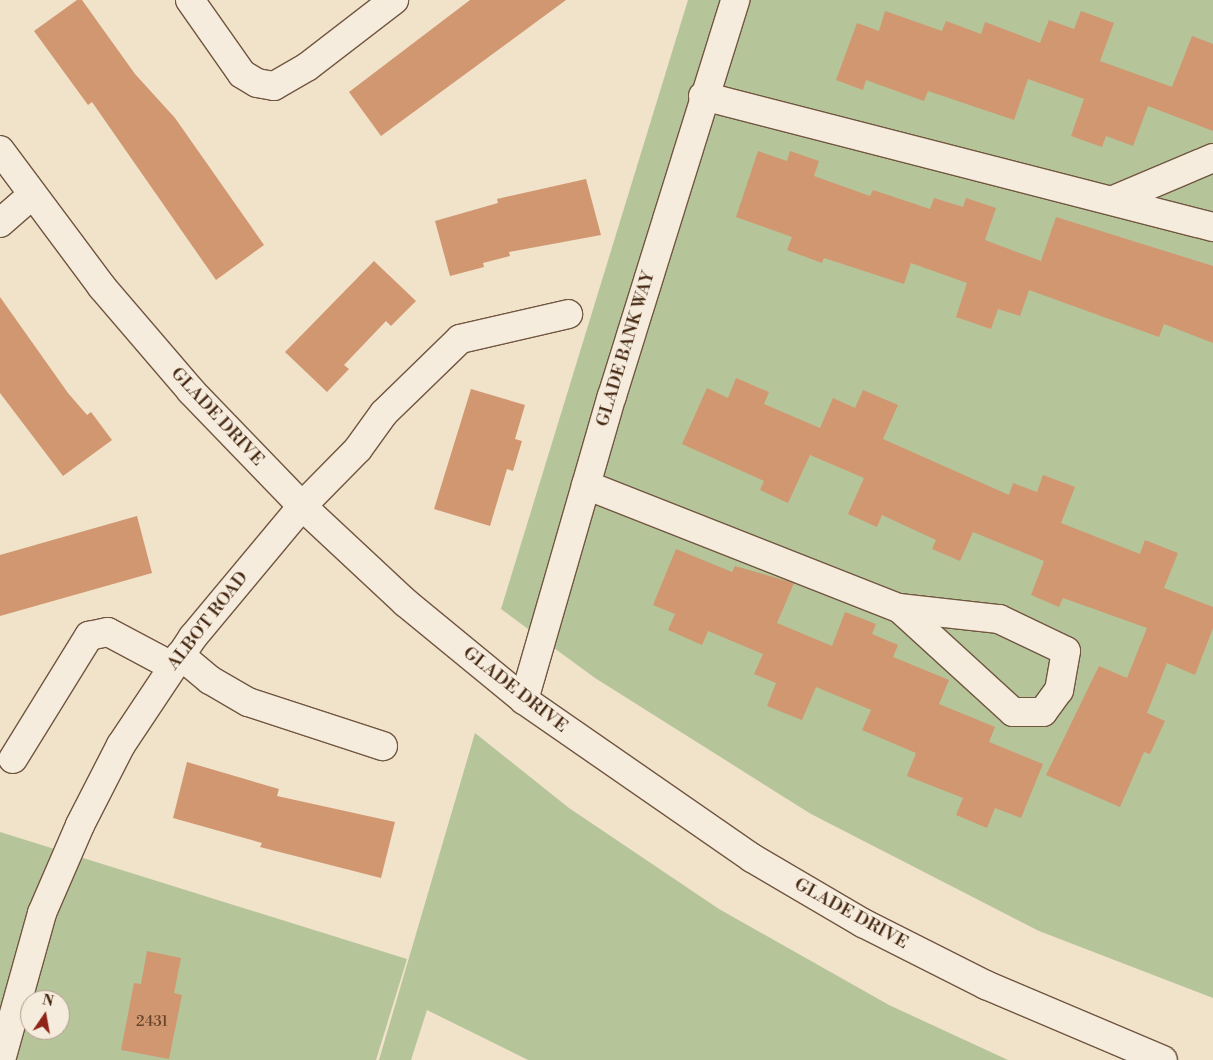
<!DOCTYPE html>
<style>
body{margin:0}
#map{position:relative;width:1213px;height:1060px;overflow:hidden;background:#f1e2ca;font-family:"Libre Bodoni",serif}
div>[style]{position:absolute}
.green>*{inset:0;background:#b6c49a}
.building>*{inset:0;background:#d09770}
.roads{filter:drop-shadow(1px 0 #715640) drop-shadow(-1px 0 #715640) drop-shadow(0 1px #715640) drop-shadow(0 -1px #715640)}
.minor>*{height:28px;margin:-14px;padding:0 14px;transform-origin:14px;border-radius:14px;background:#f6ecdd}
.tertiary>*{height:28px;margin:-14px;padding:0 14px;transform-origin:14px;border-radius:14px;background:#f6ecdd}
span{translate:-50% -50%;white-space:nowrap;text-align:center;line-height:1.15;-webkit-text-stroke:5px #f6ecdd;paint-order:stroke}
.number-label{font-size:15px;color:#68442a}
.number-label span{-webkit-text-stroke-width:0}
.street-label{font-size:18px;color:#462812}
.north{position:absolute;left:20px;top:990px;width:50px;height:50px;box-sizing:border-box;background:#f6ecdd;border:1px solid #b09e8c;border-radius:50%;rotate:12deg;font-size:14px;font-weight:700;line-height:20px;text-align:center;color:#462812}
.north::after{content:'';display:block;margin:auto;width:18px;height:22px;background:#8f2418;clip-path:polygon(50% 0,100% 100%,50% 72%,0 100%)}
</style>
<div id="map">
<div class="green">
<div style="clip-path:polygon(688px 0,1213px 0,1213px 998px,1039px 931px,811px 814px,595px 678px,501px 609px)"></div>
<div style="clip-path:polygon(475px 733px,569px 808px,719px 909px,889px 1005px,1008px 1060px,528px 1060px,427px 1010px,411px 1060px,379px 1060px)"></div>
<div style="clip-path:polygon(evenodd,0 832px,407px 959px,376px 1060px,0 1060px,0 832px,30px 1000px,60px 1000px,60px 1030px,30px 1030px,30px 1000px)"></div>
</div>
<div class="building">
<div style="clip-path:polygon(77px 0,82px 0,135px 74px,175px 118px,264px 245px,216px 280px,92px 102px,88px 105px,34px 31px)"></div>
<div style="clip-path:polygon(470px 0,566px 0,381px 136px,349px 92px)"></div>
<div style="clip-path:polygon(885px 11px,942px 31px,946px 21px,981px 34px,985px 22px,1040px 43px,1049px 20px,1074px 29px,1081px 11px,1114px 23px,1100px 61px,1172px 87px,1192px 36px,1213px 44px,1213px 131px,1148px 106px,1133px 146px,1106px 136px,1102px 147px,1071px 136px,1084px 99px,1028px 79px,1014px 120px,928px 91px,924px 101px,866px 80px,863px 90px,836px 80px,857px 23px,879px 31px)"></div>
<div style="clip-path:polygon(758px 151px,787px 161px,790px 151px,819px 161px,814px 176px,870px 196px,873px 190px,930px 209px,934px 198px,963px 207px,966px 198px,996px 208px,985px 240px,1041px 261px,1056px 217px,1213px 266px,1213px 343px,1164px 324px,1159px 337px,1029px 290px,1020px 316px,998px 309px,991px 329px,956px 317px,967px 283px,911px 263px,904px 284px,824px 258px,822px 263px,787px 250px,792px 237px,736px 217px)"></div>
<div style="clip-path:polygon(586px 179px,601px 235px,509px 252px,510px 256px,483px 263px,484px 267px,450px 276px,435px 221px,498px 203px,497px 199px)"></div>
<div style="clip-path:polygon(374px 261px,416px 301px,391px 326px,386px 321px,344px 365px,349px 369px,327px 392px,285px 352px)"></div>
<div style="clip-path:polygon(0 297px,68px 393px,87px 415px,91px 412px,112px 440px,63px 476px,0 393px)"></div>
<div style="clip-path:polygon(736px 378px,769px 392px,764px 404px,820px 428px,833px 398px,855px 408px,863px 390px,898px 405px,883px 439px,1009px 495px,1013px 483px,1037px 492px,1043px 475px,1075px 487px,1061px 523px,1140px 554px,1145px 540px,1178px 553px,1164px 588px,1213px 607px,1213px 628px,1195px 675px,1167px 663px,1147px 713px,1165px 721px,1150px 754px,1144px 752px,1120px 807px,1046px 775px,1099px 666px,1127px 678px,1147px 628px,1063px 598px,1059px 607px,1031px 595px,1044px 561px,973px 532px,960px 561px,932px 549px,936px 540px,882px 515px,877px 527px,848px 514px,864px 478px,810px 455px,788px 503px,760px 490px,764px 481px,682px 444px,707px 388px,728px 398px)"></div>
<div style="clip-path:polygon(471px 389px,525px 405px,515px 439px,522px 441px,513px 471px,507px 469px,490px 526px,434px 509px)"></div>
<div style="clip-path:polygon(137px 516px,152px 573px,0 616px,0 555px)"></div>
<div style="clip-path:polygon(676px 549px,732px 572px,735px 566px,794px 583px,777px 623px,832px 646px,845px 612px,876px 624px,872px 634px,898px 645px,893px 657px,949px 680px,939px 704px,995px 727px,989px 742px,1043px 764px,1021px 818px,995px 808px,987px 828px,956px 815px,963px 798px,907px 776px,916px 753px,862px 730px,871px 710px,816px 687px,802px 720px,767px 706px,776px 683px,754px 674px,763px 654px,708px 631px,702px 645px,668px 630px,675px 614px,653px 605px)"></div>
<div style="clip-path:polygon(187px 762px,279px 789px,277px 796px,395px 822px,381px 878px,260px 847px,262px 843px,173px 818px)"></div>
<div style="clip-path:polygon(147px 951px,181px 958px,174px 993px,182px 995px,169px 1059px,121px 1050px,134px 983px,141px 984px)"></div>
</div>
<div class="roads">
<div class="minor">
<div style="left:190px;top:0;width:90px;rotate:54.9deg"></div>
<div style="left:242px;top:74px;width:17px;rotate:31deg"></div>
<div style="left:257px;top:83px;width:17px;rotate:10deg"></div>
<div style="left:274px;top:86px;width:38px;rotate:-30deg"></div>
<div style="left:307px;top:67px;width:110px;rotate:-37.6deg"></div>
<div style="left:703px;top:96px;width:527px;rotate:14.41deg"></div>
<div style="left:1116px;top:199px;width:105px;rotate:-22.9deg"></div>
<div style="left:0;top:223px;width:41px;rotate:-41.1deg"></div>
<div style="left:586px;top:485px;width:336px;rotate:21.5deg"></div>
<div style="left:899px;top:608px;width:101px;rotate:6.3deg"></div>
<div style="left:999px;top:619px;width:74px;rotate:25.5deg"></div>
<div style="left:1066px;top:651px;width:40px;rotate:100deg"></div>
<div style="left:1059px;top:690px;width:27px;rotate:126deg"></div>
<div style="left:1043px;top:712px;width:30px;rotate:180deg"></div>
<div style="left:1013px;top:712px;width:154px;rotate:-137.6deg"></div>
<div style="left:180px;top:655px;width:39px;rotate:40deg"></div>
<div style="left:210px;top:680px;width:44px;rotate:30.1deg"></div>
<div style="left:248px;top:702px;width:142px;rotate:18.1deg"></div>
<div style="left:524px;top:700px;width:316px;rotate:-73.9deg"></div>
<div style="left:612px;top:396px;width:415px;rotate:-72.7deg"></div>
<div style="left:13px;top:759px;width:145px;rotate:-58.3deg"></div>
<div style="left:89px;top:636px;width:19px;rotate:-12deg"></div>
<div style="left:108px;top:632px;width:72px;rotate:28deg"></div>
<div style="left:1px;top:1060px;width:153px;rotate:-74.4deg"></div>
<div style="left:42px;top:913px;width:96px;rotate:-66.6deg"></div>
<div style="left:80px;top:825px;width:90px;rotate:-62.9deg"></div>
<div style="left:121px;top:745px;width:130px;rotate:-56.3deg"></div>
<div style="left:193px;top:637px;width:170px;rotate:-50.2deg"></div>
<div style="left:302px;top:506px;width:80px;rotate:-45.5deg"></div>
<div style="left:358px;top:449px;width:44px;rotate:-54.2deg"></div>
<div style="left:384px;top:413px;width:106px;rotate:-44.2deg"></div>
<div style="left:460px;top:339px;width:111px;rotate:-13deg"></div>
</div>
<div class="tertiary">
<div style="left:0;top:150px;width:171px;rotate:53.3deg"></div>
<div style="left:102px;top:287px;width:137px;rotate:49.4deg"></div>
<div style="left:191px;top:391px;width:160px;rotate:46deg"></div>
<div style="left:302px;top:506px;width:142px;rotate:43deg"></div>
<div style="left:406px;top:603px;width:153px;rotate:39.4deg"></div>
<div style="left:524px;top:700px;width:277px;rotate:34.7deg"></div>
<div style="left:752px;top:858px;width:129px;rotate:30.4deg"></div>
<div style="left:863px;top:923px;width:138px;rotate:26.8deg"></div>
<div style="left:986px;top:985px;width:192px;rotate:23deg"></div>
</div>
</div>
<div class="number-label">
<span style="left:152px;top:1022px">2431</span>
</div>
<div class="street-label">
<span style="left:626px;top:349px;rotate:-73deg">GLADE BANK WAY</span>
<span style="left:217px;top:417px;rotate:47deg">GLADE DRIVE</span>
<span style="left:208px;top:621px;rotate:-52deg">ALBOT ROAD</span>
<span style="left:515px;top:690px;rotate:38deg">GLADE DRIVE</span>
<span style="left:851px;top:914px;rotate:29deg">GLADE DRIVE</span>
</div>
<div class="north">N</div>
</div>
